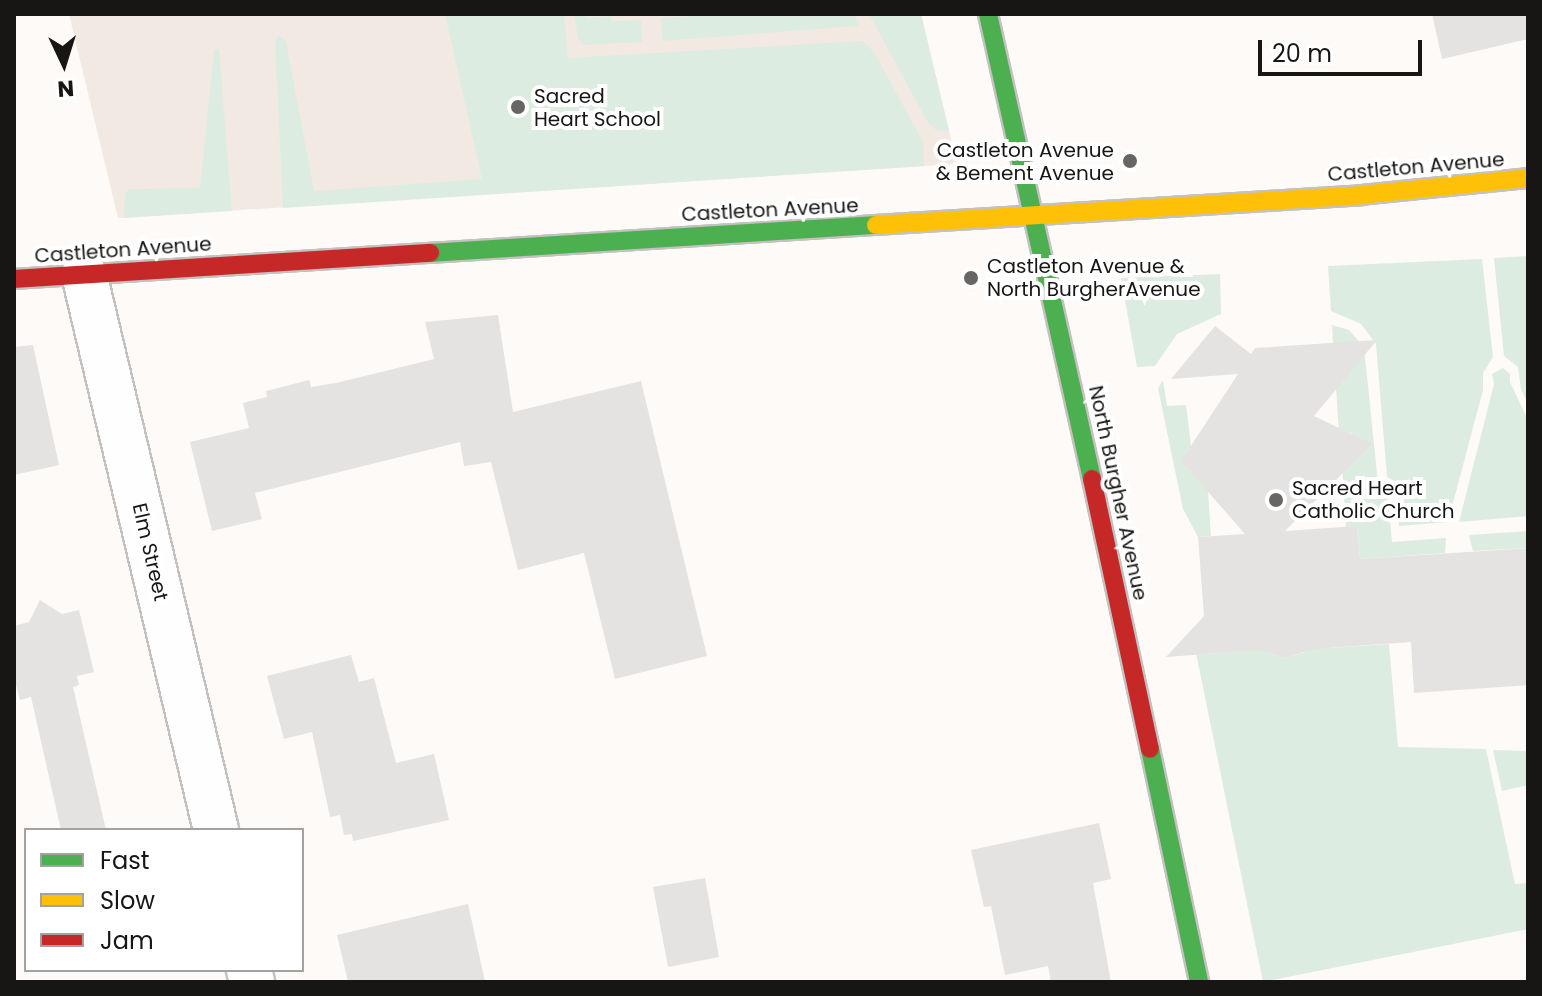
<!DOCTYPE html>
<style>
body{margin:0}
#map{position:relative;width:1542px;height:996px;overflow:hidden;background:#fdfaf8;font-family:Poppins,sans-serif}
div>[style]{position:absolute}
.built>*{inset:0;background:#f3e9e3}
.green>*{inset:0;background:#ddece0}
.building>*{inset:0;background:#e5e2e2}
.roads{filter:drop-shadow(2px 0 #c4c2c0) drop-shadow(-2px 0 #c4c2c0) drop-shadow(0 2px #c4c2c0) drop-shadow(0 -2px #c4c2c0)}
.street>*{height:44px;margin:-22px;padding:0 22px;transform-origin:22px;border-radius:22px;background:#fffefe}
.fast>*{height:18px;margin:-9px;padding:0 9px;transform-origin:9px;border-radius:9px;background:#4caf50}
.slow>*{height:18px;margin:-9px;padding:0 9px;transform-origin:9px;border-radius:9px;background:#ffc107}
.jam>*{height:18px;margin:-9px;padding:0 9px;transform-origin:9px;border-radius:9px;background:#c62828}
.dots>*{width:22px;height:22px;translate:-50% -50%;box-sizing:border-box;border:4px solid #fff;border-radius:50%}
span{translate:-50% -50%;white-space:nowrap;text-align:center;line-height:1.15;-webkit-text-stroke:8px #fff;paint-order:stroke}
.poi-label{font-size:20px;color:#181614}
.left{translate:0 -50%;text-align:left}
.right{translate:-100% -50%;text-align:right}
.street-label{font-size:20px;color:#181614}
.frame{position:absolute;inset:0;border:16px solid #181614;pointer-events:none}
.legend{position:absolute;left:24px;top:828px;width:280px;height:144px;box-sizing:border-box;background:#fff;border:2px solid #a3a2a1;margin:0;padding:10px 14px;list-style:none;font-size:24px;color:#181614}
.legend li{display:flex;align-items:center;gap:16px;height:40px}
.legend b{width:40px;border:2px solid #a3a2a1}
.north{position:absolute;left:24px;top:24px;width:80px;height:80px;-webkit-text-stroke:6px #fff;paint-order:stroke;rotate:176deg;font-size:22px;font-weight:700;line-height:32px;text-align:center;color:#181614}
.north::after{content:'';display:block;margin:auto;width:28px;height:36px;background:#181614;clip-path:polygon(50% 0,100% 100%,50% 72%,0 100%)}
.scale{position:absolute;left:1258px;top:40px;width:164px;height:36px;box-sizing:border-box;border:4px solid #181614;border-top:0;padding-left:10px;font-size:24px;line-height:28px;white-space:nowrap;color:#181614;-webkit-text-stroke:6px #fff;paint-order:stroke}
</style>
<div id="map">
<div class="built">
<div style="clip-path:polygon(69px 14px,921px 14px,957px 164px,118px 218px)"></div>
</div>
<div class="green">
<div style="clip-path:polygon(445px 14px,564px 14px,568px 58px,863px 41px,874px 52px,923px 142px,924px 166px,283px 208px,275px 42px,278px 35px,286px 41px,314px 191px,482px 179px)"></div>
<div style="clip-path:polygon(574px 14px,585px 14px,586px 18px,611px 16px,612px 21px,641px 20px,642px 42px,584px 45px,578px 39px)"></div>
<div style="clip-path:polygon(729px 14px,854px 14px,859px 23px,857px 26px,662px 41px,661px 18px)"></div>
<div style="clip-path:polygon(869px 14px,921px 14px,949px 131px,936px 130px,927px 121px)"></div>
<div style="clip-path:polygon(219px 49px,232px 211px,124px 218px,125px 193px,130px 189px,200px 188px,214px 50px)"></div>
<div style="clip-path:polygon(1528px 256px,1528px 403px,1521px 390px,1518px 367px,1504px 356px,1494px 258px)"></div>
<div style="clip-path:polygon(1482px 259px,1493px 357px,1483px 373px,1483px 390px,1448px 522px,1399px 526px,1396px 482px,1387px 477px,1376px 344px,1361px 324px,1331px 311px,1328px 266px)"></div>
<div style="clip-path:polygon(1220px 274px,1221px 314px,1177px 334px,1155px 366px,1137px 367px,1121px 278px)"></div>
<div style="clip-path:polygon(1332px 325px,1349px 330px,1364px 347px,1378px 483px,1387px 489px,1392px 542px,1446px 538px,1445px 553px,1360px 559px,1357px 526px,1346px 527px,1342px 464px,1361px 443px,1351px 433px,1339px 432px,1335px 374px,1352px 345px,1333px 343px)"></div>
<div style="clip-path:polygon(1503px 368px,1510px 374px,1510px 382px,1528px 420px,1528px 516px,1459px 522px,1494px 384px,1492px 374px)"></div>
<div style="clip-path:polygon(1163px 380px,1167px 406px,1186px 405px,1191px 446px,1186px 453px,1185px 463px,1191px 473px,1207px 474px,1211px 536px,1198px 537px,1183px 509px,1158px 388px)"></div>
<div style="clip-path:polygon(1528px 531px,1528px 548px,1473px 551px,1469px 535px)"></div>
<div style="clip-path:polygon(1322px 635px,1329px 648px,1389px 644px,1398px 747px,1486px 749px,1515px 884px,1528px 883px,1528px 929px,1263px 982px,1194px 643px,1207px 654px,1242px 651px,1253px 640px,1268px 653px,1285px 658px,1305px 652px)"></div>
<div style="clip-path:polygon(1493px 750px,1528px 751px,1528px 785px,1502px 791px)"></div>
</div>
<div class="building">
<div style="clip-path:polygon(1432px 14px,1528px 14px,1528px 39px,1442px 59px)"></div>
<div style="clip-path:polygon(498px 315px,513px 412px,641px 381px,707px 656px,615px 679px,584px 553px,518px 570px,491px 462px,464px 466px,460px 442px,255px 493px,262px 519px,212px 531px,190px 442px,249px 428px,243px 403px,267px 397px,266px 391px,309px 380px,311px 387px,336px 383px,434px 359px,425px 322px)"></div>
<div style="clip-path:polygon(1215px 326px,1251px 354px,1255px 348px,1377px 340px,1314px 416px,1372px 444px,1285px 531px,1357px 526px,1360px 559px,1528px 548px,1528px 685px,1414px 693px,1411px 642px,1313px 649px,1285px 658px,1259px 650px,1166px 657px,1204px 616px,1198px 537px,1245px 534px,1181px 461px,1238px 374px,1171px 379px)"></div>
<div style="clip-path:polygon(33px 345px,59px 465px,14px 475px,14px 347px)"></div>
<div style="clip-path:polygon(40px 600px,62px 614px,79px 610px,94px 672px,77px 676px,79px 685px,73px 687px,106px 830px,61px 830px,31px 697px,20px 700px,14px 677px,14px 626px,29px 622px)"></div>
<div style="clip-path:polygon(351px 655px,359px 682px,374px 678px,396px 763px,434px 754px,449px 820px,353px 841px,352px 834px,344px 835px,340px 815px,330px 817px,312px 732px,284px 739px,267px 676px)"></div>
<div style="clip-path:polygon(1099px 823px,1111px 879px,1093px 883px,1111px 982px,1051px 982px,1048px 966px,1005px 975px,991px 906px,984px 907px,971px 850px)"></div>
<div style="clip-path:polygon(705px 878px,719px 957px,668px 967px,653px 887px)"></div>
<div style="clip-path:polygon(468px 904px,485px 982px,348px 982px,337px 935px)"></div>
</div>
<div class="roads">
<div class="street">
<div style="left:84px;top:274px;width:571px;rotate:76.64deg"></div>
<div style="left:249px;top:970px;width:12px;rotate:76deg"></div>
</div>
<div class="fast">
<div style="left:988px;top:14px;width:476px;rotate:77.4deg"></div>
<div style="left:430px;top:253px;width:447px;rotate:-3.6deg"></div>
<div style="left:1150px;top:749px;width:238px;rotate:78.1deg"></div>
</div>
<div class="slow">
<div style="left:876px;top:225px;width:486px;rotate:-3.5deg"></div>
<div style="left:1361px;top:195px;width:168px;rotate:-5.8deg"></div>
</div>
<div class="jam">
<div style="left:14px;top:279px;width:417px;rotate:-3.6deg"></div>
<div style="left:1092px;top:479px;width:276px;rotate:77.9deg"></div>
</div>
</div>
<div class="dots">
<div style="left:518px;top:107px;background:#686664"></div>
<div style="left:1130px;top:161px;background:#686664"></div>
<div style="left:971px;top:278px;background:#686664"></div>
<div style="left:1276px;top:500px;background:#686664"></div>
</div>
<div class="poi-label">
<span class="left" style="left:534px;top:108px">Sacred<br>Heart School</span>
<span class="right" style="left:1114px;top:162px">Castleton Avenue<br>&amp; Bement Avenue</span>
<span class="left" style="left:987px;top:278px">Castleton Avenue &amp;<br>North BurgherAvenue</span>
<span class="left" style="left:1292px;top:500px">Sacred Heart<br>Catholic Church</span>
</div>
<div class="street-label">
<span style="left:1416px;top:167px;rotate:-5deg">Castleton Avenue</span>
<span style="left:770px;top:210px;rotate:-3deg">Castleton Avenue</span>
<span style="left:123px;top:250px;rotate:-4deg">Castleton Avenue</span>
<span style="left:1118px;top:493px;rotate:78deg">North Burgher Avenue</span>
<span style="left:150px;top:552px;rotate:77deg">Elm Street</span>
</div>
<div class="frame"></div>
<ul class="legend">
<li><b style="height:10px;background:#4caf50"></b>Fast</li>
<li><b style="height:10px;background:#ffc107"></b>Slow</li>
<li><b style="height:10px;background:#c62828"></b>Jam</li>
</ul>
<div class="north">N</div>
<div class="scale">20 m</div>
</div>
